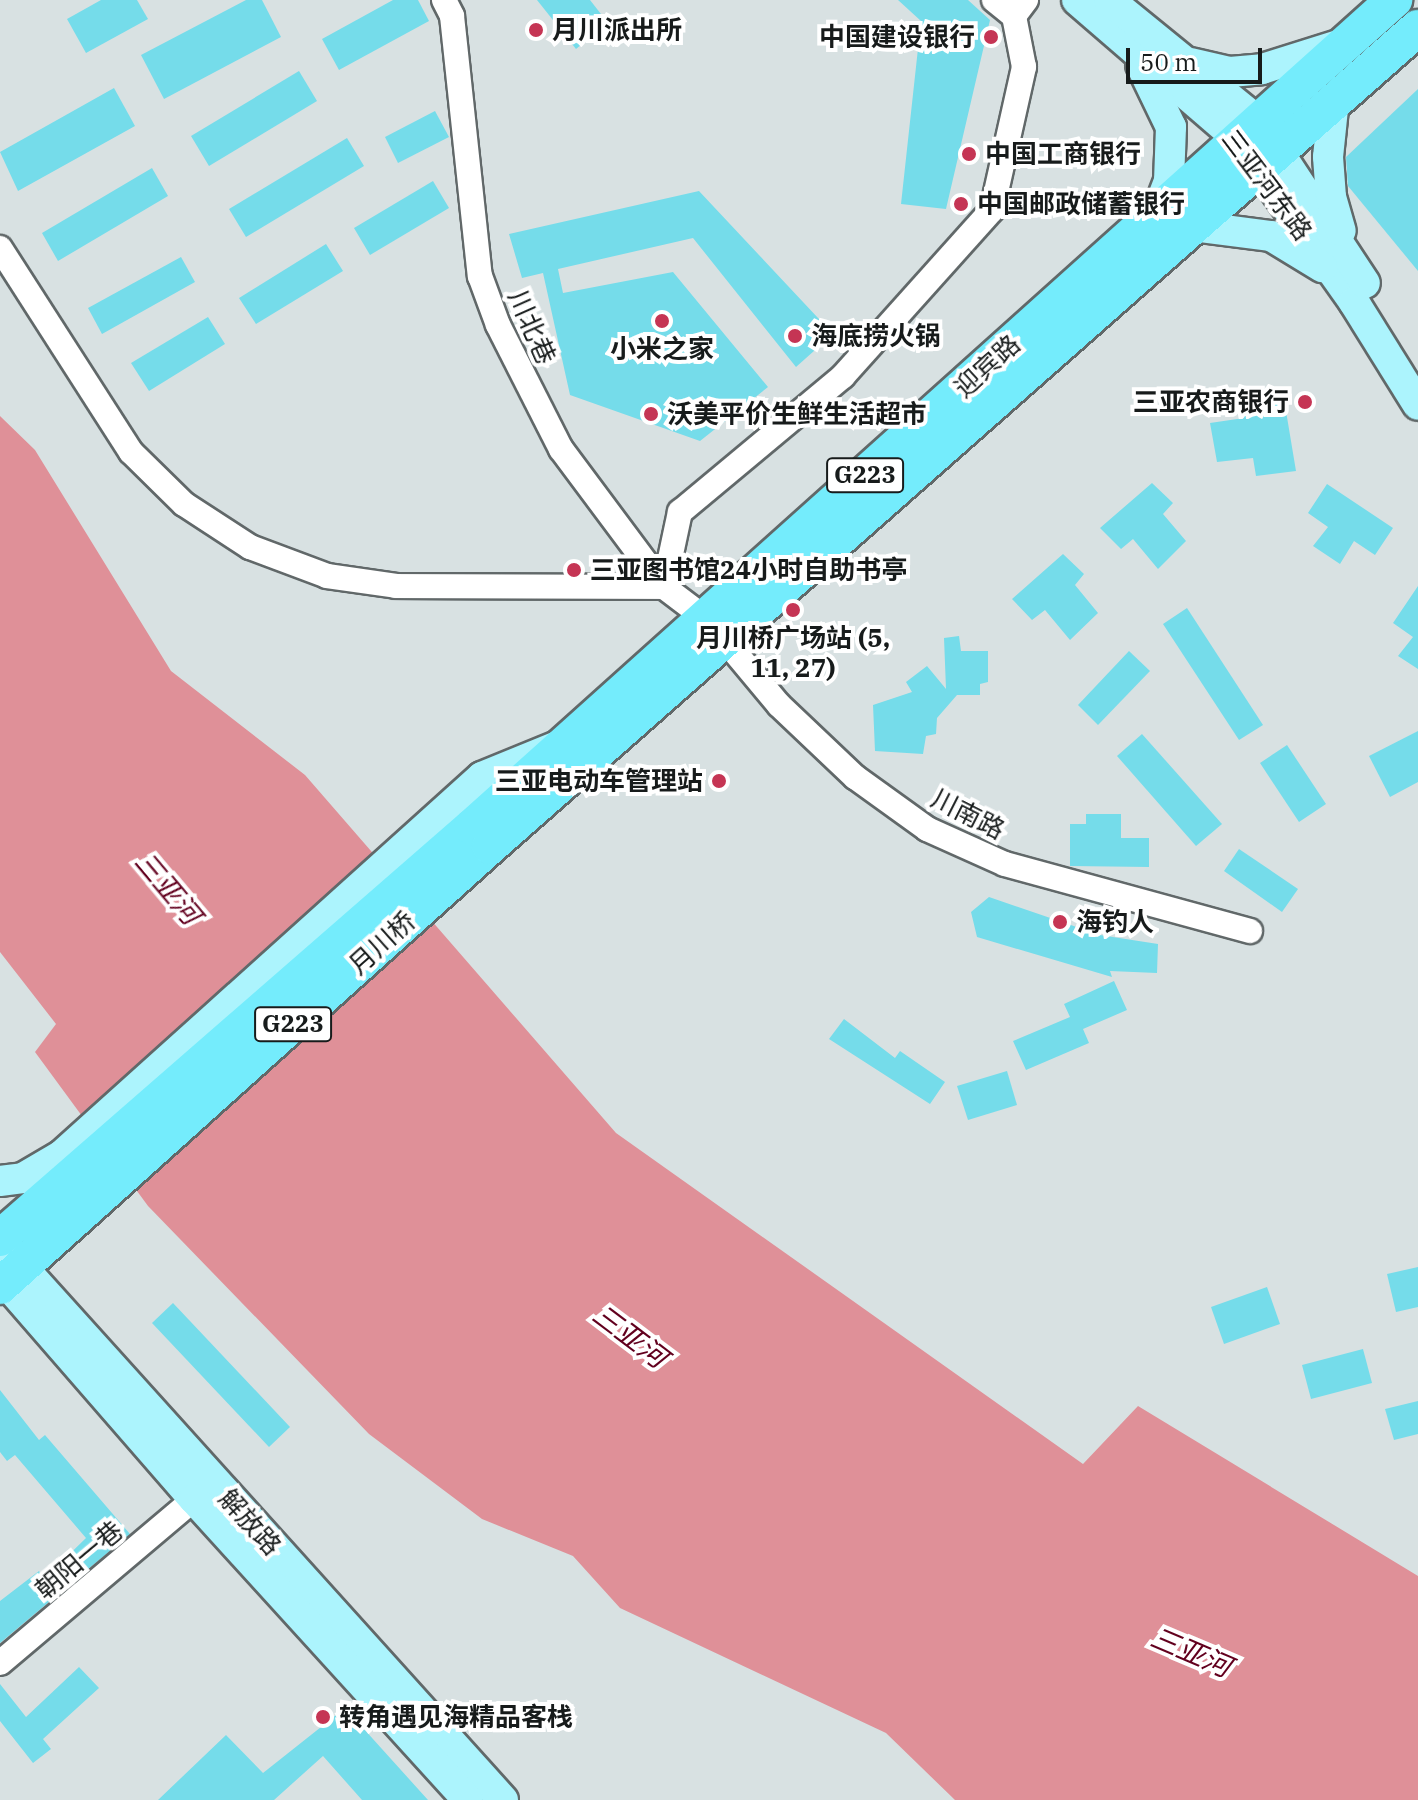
<!DOCTYPE html>
<meta charset="utf-8">
<style>
body{margin:0}
#map{position:relative;width:1418px;height:1800px;overflow:hidden;background:#d8e1e2;font-family:"IBM Plex Serif","Noto Sans SC",serif}
div>[style]{position:absolute}
.water>*{inset:0;background:#df9098}
.building>*{inset:0;background:#75dcea}
.roads{filter:drop-shadow(2px 0 #616869) drop-shadow(-2px 0 #616869) drop-shadow(0 2px #616869) drop-shadow(0 -2px #616869)}
.minor>*{height:24px;margin:-12px;padding:0 12px;transform-origin:12px;border-radius:12px;background:#fff}
.major>*{height:30px;margin:-15px;padding:0 15px;transform-origin:15px;border-radius:15px;background:#acf4fd}
.highway>*{height:36px;margin:-18px;padding:0 18px;transform-origin:18px;border-radius:18px;background:#74ecfc}
.dots>*{width:22px;height:22px;translate:-50% -50%;box-sizing:border-box;border:4px solid #fff;border-radius:50%}
span{translate:-50% -50%;white-space:nowrap;text-align:center;line-height:1.15;-webkit-text-stroke:8px #fff;paint-order:stroke}
.shield-label span{padding:2px 6px;background:#fff;border:2px solid;border-radius:6px;-webkit-text-stroke-width:0}
.shield-label{font-size:24px;color:#171b1b;font-weight:700}
.poi-label{font-size:26px;color:#171b1b;font-weight:700}
.left{translate:0 -50%;text-align:left}
.right{translate:-100% -50%;text-align:right}
.street-label{font-size:26px;color:#171b1b}
.water-label{font-size:28px;color:#62001e;font-style:italic}
.scale{position:absolute;left:1126px;top:48px;width:136px;height:36px;box-sizing:border-box;border:4px solid #171b1b;border-top:0;padding-left:10px;font-size:24px;line-height:28px;white-space:nowrap;color:#171b1b;-webkit-text-stroke:6px #fff;paint-order:stroke}
</style>
<div id="map">
<div class="water">
<div style="clip-path:polygon(0 416px,35px 450px,171px 671px,305px 775px,616px 1133px,1083px 1464px,1138px 1406px,1418px 1576px,1418px 1800px,955px 1800px,886px 1733px,620px 1608px,573px 1556px,482px 1519px,369px 1434px,148px 1206px,35px 1052px,56px 1024px,0 952px)"></div>
</div>
<div class="building">
<div style="clip-path:polygon(101px 0,137px 0,148px 19px,86px 53px,67px 19px)"></div>
<div style="clip-path:polygon(246px 0,262px 0,281px 37px,164px 99px,141px 55px)"></div>
<div style="clip-path:polygon(393px 0,418px 0,429px 21px,339px 70px,322px 39px)"></div>
<div style="clip-path:polygon(537px 0,590px 0,608px 23px,576px 49px)"></div>
<div style="clip-path:polygon(898px 0,968px 0,990px 20px,946px 209px,901px 204px,921px 21px)"></div>
<div style="clip-path:polygon(299px 71px,317px 101px,209px 166px,191px 136px)"></div>
<div style="clip-path:polygon(114px 88px,135px 126px,18px 191px,0 152px)"></div>
<div style="clip-path:polygon(1418px 89px,1418px 271px,1348px 186px,1346px 157px)"></div>
<div style="clip-path:polygon(435px 111px,449px 137px,398px 163px,385px 137px)"></div>
<div style="clip-path:polygon(347px 138px,364px 166px,246px 237px,229px 209px)"></div>
<div style="clip-path:polygon(152px 168px,168px 196px,58px 261px,42px 233px)"></div>
<div style="clip-path:polygon(433px 181px,449px 208px,370px 255px,354px 228px)"></div>
<div style="clip-path:polygon(699px 191px,833px 334px,796px 367px,693px 238px,558px 269px,563px 293px,673px 272px,768px 387px,700px 441px,570px 395px,543px 273px,522px 278px,509px 234px)"></div>
<div style="clip-path:polygon(326px 244px,343px 271px,256px 324px,239px 298px)"></div>
<div style="clip-path:polygon(181px 257px,195px 282px,102px 334px,88px 308px)"></div>
<div style="clip-path:polygon(208px 317px,225px 344px,149px 391px,131px 363px)"></div>
<div style="clip-path:polygon(1282px 387px,1296px 471px,1256px 476px,1253px 458px,1217px 462px,1210px 423px,1244px 418px,1241px 390px)"></div>
<div style="clip-path:polygon(1152px 483px,1173px 503px,1163px 514px,1186px 541px,1158px 569px,1133px 539px,1121px 549px,1100px 528px)"></div>
<div style="clip-path:polygon(1327px 484px,1393px 528px,1375px 555px,1354px 541px,1340px 564px,1313px 546px,1328px 527px,1308px 513px)"></div>
<div style="clip-path:polygon(1063px 554px,1084px 574px,1075px 585px,1098px 613px,1070px 640px,1045px 610px,1032px 620px,1012px 599px)"></div>
<div style="clip-path:polygon(1418px 586px,1418px 669px,1398px 656px,1413px 637px,1393px 623px)"></div>
<div style="clip-path:polygon(1187px 608px,1263px 725px,1239px 740px,1163px 624px)"></div>
<div style="clip-path:polygon(959px 636px,961px 651px,988px 651px,988px 682px,980px 684px,980px 695px,957px 695px,937px 718px,936px 734px,926px 736px,923px 754px,875px 751px,873px 705px,912px 692px,906px 682px,927px 666px,946px 689px,944px 638px)"></div>
<div style="clip-path:polygon(1129px 651px,1150px 671px,1098px 725px,1078px 705px)"></div>
<div style="clip-path:polygon(1418px 731px,1418px 782px,1390px 797px,1369px 756px)"></div>
<div style="clip-path:polygon(1142px 734px,1222px 824px,1196px 846px,1117px 756px)"></div>
<div style="clip-path:polygon(1287px 745px,1326px 804px,1299px 822px,1260px 763px)"></div>
<div style="clip-path:polygon(1086px 814px,1121px 814px,1121px 838px,1149px 838px,1149px 867px,1070px 866px,1070px 824px,1086px 824px)"></div>
<div style="clip-path:polygon(1239px 849px,1298px 889px,1282px 912px,1224px 871px)"></div>
<div style="clip-path:polygon(989px 897px,1100px 935px,1158px 944px,1157px 973px,1110px 971px,1112px 977px,977px 937px,971px 912px)"></div>
<div style="clip-path:polygon(1114px 981px,1127px 1010px,1083px 1029px,1089px 1043px,1026px 1070px,1013px 1041px,1070px 1017px,1064px 1004px)"></div>
<div style="clip-path:polygon(844px 1019px,895px 1058px,900px 1051px,945px 1082px,930px 1104px,829px 1039px)"></div>
<div style="clip-path:polygon(1007px 1071px,1017px 1105px,968px 1120px,957px 1086px)"></div>
<div style="clip-path:polygon(1418px 1267px,1418px 1307px,1396px 1312px,1387px 1274px)"></div>
<div style="clip-path:polygon(1267px 1287px,1280px 1324px,1224px 1344px,1211px 1307px)"></div>
<div style="clip-path:polygon(173px 1303px,290px 1427px,269px 1447px,152px 1323px)"></div>
<div style="clip-path:polygon(1363px 1349px,1372px 1383px,1311px 1399px,1302px 1365px)"></div>
<div style="clip-path:polygon(0 1390px,39px 1440px,45px 1435px,130px 1534px,0 1643px,0 1601px,39px 1571px,44px 1579px,86px 1538px,15px 1455px,7px 1461px,0 1452px)"></div>
<div style="clip-path:polygon(1418px 1401px,1418px 1434px,1394px 1440px,1385px 1409px)"></div>
<div style="clip-path:polygon(79px 1667px,99px 1688px,43px 1739px,51px 1749px,33px 1763px,0 1721px,0 1684px,26px 1717px)"></div>
<div style="clip-path:polygon(345px 1708px,428px 1800px,362px 1800px,323px 1756px,274px 1800px,158px 1800px,226px 1735px,263px 1773px)"></div>
</div>
<div class="roads">
<div class="minor">
<div style="left:444px;top:0;width:18px;rotate:63deg"></div>
<div style="left:452px;top:16px;width:262px;rotate:83.9deg"></div>
<div style="left:480px;top:276px;width:52px;rotate:69.8deg"></div>
<div style="left:498px;top:325px;width:139px;rotate:63.1deg"></div>
<div style="left:561px;top:449px;width:172px;rotate:53.3deg"></div>
<div style="left:664px;top:587px;width:51px;rotate:37.1deg"></div>
<div style="left:994px;top:0;width:26px;rotate:39deg"></div>
<div style="left:0;top:248px;width:242px;rotate:57.3deg"></div>
<div style="left:131px;top:452px;width:74px;rotate:44.5deg"></div>
<div style="left:184px;top:504px;width:79px;rotate:33.1deg"></div>
<div style="left:250px;top:547px;width:82px;rotate:20.6deg"></div>
<div style="left:327px;top:576px;width:70px;rotate:8.2deg"></div>
<div style="left:396px;top:586px;width:268px;rotate:0.2deg"></div>
<div style="left:664px;top:587px;width:77px;rotate:-78deg"></div>
<div style="left:680px;top:512px;width:212px;rotate:-39.8deg"></div>
<div style="left:843px;top:376px;width:223px;rotate:-48.1deg"></div>
<div style="left:992px;top:210px;width:147px;rotate:-77.4deg"></div>
<div style="left:1024px;top:67px;width:52px;rotate:-101.1deg"></div>
<div style="left:1014px;top:16px;width:20px;rotate:-53deg"></div>
<div style="left:724px;top:639px;width:86px;rotate:50.2deg"></div>
<div style="left:779px;top:705px;width:105px;rotate:43.5deg"></div>
<div style="left:855px;top:777px;width:89px;rotate:35.8deg"></div>
<div style="left:927px;top:829px;width:85px;rotate:24.2deg"></div>
<div style="left:1005px;top:864px;width:254px;rotate:15.3deg"></div>
<div style="left:0;top:1663px;width:254px;rotate:-40.2deg"></div>
</div>
<div class="major">
<div style="left:1077px;top:0;width:214px;rotate:40.8deg"></div>
<div style="left:1239px;top:140px;width:199px;rotate:54.6deg"></div>
<div style="left:1354px;top:302px;width:121px;rotate:58.1deg"></div>
<div style="left:1109px;top:0;width:192px;rotate:39.1deg"></div>
<div style="left:1258px;top:121px;width:194px;rotate:56.6deg"></div>
<div style="left:1191px;top:63px;width:40px;rotate:13deg"></div>
<div style="left:1230px;top:72px;width:32px;rotate:-5deg"></div>
<div style="left:1262px;top:69px;width:80px;rotate:-17.5deg"></div>
<div style="left:1141px;top:65px;width:69px;rotate:64.2deg"></div>
<div style="left:1171px;top:127px;width:54px;rotate:92.1deg"></div>
<div style="left:1169px;top:181px;width:34px;rotate:111deg"></div>
<div style="left:1334px;top:99px;width:58px;rotate:95.9deg"></div>
<div style="left:1328px;top:157px;width:40px;rotate:85.7deg"></div>
<div style="left:1331px;top:197px;width:35px;rotate:74deg"></div>
<div style="left:1193px;top:226px;width:79px;rotate:7.3deg"></div>
<div style="left:1271px;top:236px;width:60px;rotate:31.3deg"></div>
<div style="left:0;top:1181px;width:23px;rotate:-7deg"></div>
<div style="left:23px;top:1178px;width:45px;rotate:-30.5deg"></div>
<div style="left:62px;top:1155px;width:565px;rotate:-41.99deg"></div>
<div style="left:482px;top:777px;width:84px;rotate:-22.3deg"></div>
<div style="left:6px;top:1249px;width:742px;rotate:47.95deg"></div>
<div style="left:0;top:1276px;width:296px;rotate:49deg"></div>
<div style="left:194px;top:1499px;width:407px;rotate:47.7deg"></div>
</div>
<div class="highway">
<div style="left:0;top:1238px;width:626px;rotate:-41.05deg"></div>
<div style="left:472px;top:827px;width:1239px;rotate:-41.89deg"></div>
<div style="left:0;top:1286px;width:659px;rotate:-41.92deg"></div>
<div style="left:490px;top:846px;width:1237px;rotate:-41.4deg"></div>
</div>
</div>
<div class="dots">
<div style="left:536px;top:30px;background:#c53554"></div>
<div style="left:991px;top:37px;background:#c53554"></div>
<div style="left:969px;top:154px;background:#c53554"></div>
<div style="left:961px;top:204px;background:#c53554"></div>
<div style="left:662px;top:321px;background:#c53554"></div>
<div style="left:795px;top:336px;background:#c53554"></div>
<div style="left:1305px;top:402px;background:#c53554"></div>
<div style="left:651px;top:414px;background:#c53554"></div>
<div style="left:574px;top:570px;background:#c53554"></div>
<div style="left:793px;top:610px;background:#c53554"></div>
<div style="left:719px;top:781px;background:#c53554"></div>
<div style="left:1060px;top:922px;background:#c53554"></div>
<div style="left:323px;top:1717px;background:#c53554"></div>
</div>
<div class="shield-label">
<span style="left:865px;top:475px">G223</span>
<span style="left:293px;top:1024px">G223</span>
</div>
<div class="poi-label">
<span class="left" style="left:552px;top:30px">月川派出所</span>
<span class="right" style="left:975px;top:37px">中国建设银行</span>
<span class="left" style="left:985px;top:154px">中国工商银行</span>
<span class="left" style="left:977px;top:204px">中国邮政储蓄银行</span>
<span class="left" style="left:811px;top:336px">海底捞火锅</span>
<span style="left:662px;top:349px">小米之家</span>
<span class="right" style="left:1289px;top:402px">三亚农商银行</span>
<span class="left" style="left:667px;top:414px">沃美平价生鲜生活超市</span>
<span class="left" style="left:590px;top:570px">三亚图书馆24小时自助书亭</span>
<span style="left:793px;top:653px">月川桥广场站 (5,<br>11, 27)</span>
<span class="right" style="left:703px;top:781px">三亚电动车管理站</span>
<span class="left" style="left:1076px;top:922px">海钓人</span>
<span class="left" style="left:339px;top:1717px">转角遇见海精品客栈</span>
</div>
<div class="street-label">
<span style="left:1267px;top:185px;rotate:53deg">三亚河东路</span>
<span style="left:532px;top:327px;rotate:66deg">川北巷</span>
<span style="left:987px;top:366px;rotate:-42deg">迎宾路</span>
<span style="left:968px;top:814px;rotate:27deg">川南路</span>
<span style="left:382px;top:943px;rotate:-42deg">月川桥</span>
<span style="left:250px;top:1522px;rotate:48deg">解放路</span>
<span style="left:79px;top:1560px;rotate:-40deg">朝阳一巷</span>
</div>
<div class="water-label">
<span style="left:168px;top:888px;rotate:50deg">三亚河</span>
<span style="left:630px;top:1336px;rotate:37deg">三亚河</span>
<span style="left:1191px;top:1652px;rotate:23deg">三亚河</span>
</div>
<div class="scale">50 m</div>
</div>
